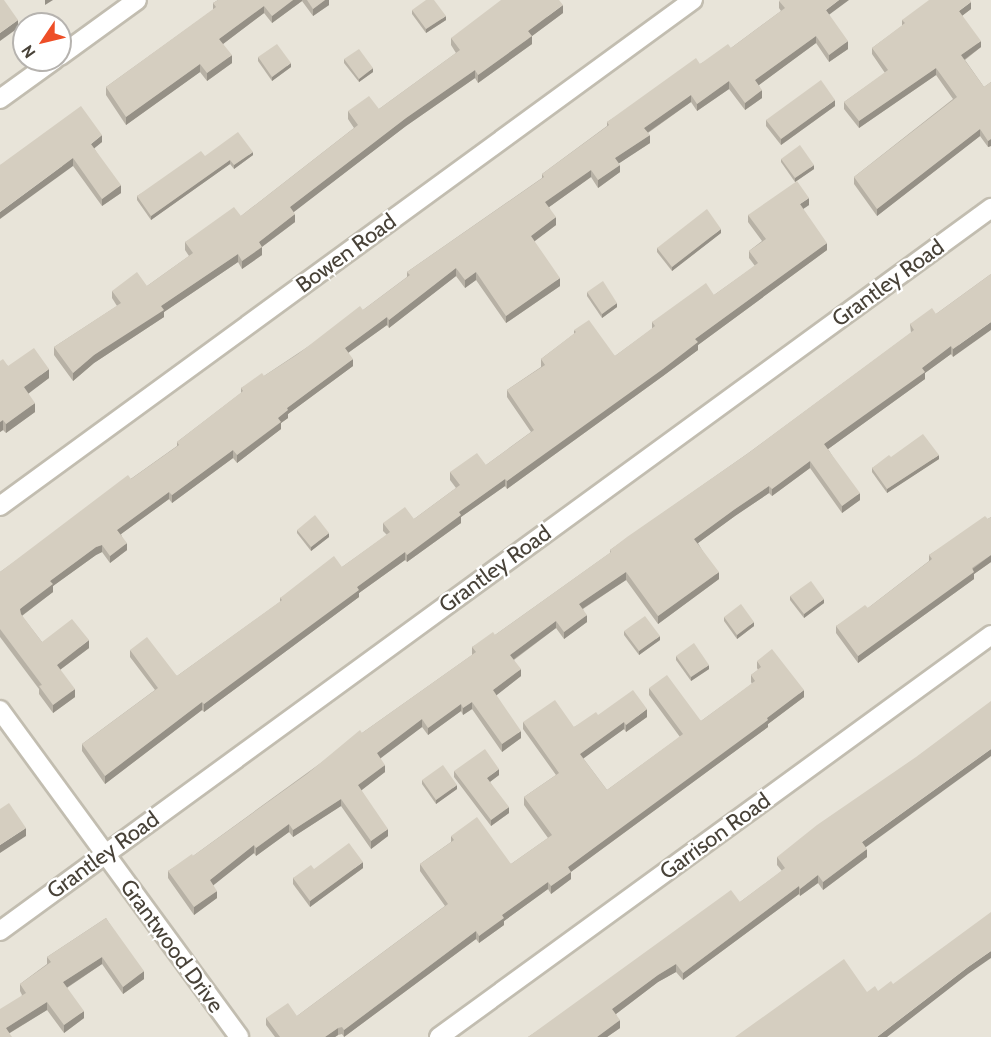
<!DOCTYPE html>
<style>
body{margin:0}
#map{position:relative;width:991px;height:1037px;overflow:hidden;background:#f4f2ea;font-family:Cabin,sans-serif}
div>[style]{position:absolute}
.residential>*{inset:0;background:#e8e4d9}
.roads{filter:drop-shadow(2px 0 #c2bdb0) drop-shadow(-2px 0 #c2bdb0) drop-shadow(0 2px #c2bdb0) drop-shadow(0 -2px #c2bdb0)}
.minor>*{height:18px;margin:-9px;padding:0 9px;transform-origin:9px;border-radius:9px;background:#fff}
.wall>*{inset:0;background:#b7b1a5}
.shaded-wall>*{inset:0;background:#959086}
.building>*{inset:0;background:#d5cec0}
span{translate:-50% -50%;white-space:nowrap;text-align:center;line-height:1.15;-webkit-text-stroke:4.5px #fff;paint-order:stroke}
.street-label{font-size:22px;color:#484238}
.north{position:absolute;left:12px;top:12px;width:60px;height:60px;box-sizing:border-box;background:#fff;border:2px solid #b6b3af;border-radius:50%;rotate:235deg;font-size:16px;font-weight:700;line-height:24px;text-align:center;color:#484238}
.north::after{content:'';display:block;margin:auto;width:21px;height:27px;background:#ee4e27;clip-path:polygon(50% 0,100% 100%,50% 72%,0 100%)}
</style>
<div id="map">
<div class="residential">
<div style="clip-path:polygon(evenodd,0 0,991px 0,991px 1037px,0 1037px,0 0,24px 24px,60px 24px,60px 60px,24px 60px,24px 24px)"></div>
</div>
<div class="roads">
<div class="minor">
<div style="left:60px;top:56px;width:95px;rotate:-36deg"></div>
<div style="left:0;top:99px;width:67px;rotate:-35.8deg"></div>
<div style="left:0;top:506px;width:858px;rotate:-36.14deg"></div>
<div style="left:0;top:710px;width:405px;rotate:53.8deg"></div>
<div style="left:0;top:931px;width:1227px;rotate:-36.11deg"></div>
<div style="left:439px;top:1037px;width:683px;rotate:-36.06deg"></div>
</div>
</div>
<div class="wall">
<div style="clip-path:polygon(218px 0,329px 0,329px 5px,313px 16px,302px 1px,272px 23px,264px 13px,223px 44px,232px 63px,207px 81px,200px 72px,126px 125px,106px 95px,106px 87px,213px 10px,213px 3px)"></div>
<div style="clip-path:polygon(779px 1px,829px 15px,848px 49px,829px 62px,816px 43px,759px 85px,762px 98px,745px 110px,729px 89px,697px 111px,691px 102px,648px 133px,650px 143px,619px 163px,620px 172px,598px 188px,591px 177px,549px 207px,556px 225px,534px 241px,560px 286px,506px 323px,476px 280px,465px 288px,456px 276px,389px 328px,387px 325px,348px 353px,353px 366px,288px 414px,288px 418px,281px 423px,281px 429px,237px 463px,233px 458px,172px 503px,169px 499px,121px 534px,127px 550px,110px 563px,102px 552px,96px 555px,53px 586px,53px 592px,22px 616px,42px 642px,89px 648px,60px 670px,75px 697px,53px 713px,39px 694px,39px 689px,0 637px,0 572px,177px 446px,177px 442px,241px 393px,241px 388px,264px 376px,363px 310px,407px 277px,407px 272px,542px 178px,542px 174px,607px 126px,607px 122px,700px 64px,731px 48px,781px 11px,779px 8px)"></div>
<div style="clip-path:polygon(971px 9px,962px 16px,981px 47px,965px 60px,984px 87px,991px 82px,991px 146px,988px 147px,980px 136px,877px 216px,854px 184px,854px 177px,953px 99px,936px 75px,859px 128px,844px 109px,844px 102px,885px 73px,872px 54px,872px 48px,902px 26px,902px 20px)"></div>
<div style="clip-path:polygon(412px 10px,446px 20px,426px 33px,412px 14px)"></div>
<div style="clip-path:polygon(563px 13px,532px 36px,532px 44px,478px 83px,475px 78px,406px 126px,293px 212px,295px 222px,262px 247px,262px 255px,242px 269px,238px 262px,164px 312px,164px 317px,94px 363px,73px 381px,54px 355px,54px 347px,117px 306px,112px 298px,112px 291px,147px 286px,189px 256px,185px 250px,185px 242px,241px 216px,354px 128px,348px 119px,348px 111px,379px 109px,456px 53px,451px 45px,451px 38px)"></div>
<div style="clip-path:polygon(258px 57px,291px 67px,272px 81px,258px 61px)"></div>
<div style="clip-path:polygon(344px 59px,373px 72px,359px 82px,344px 63px)"></div>
<div style="clip-path:polygon(835px 106px,781px 145px,766px 126px,766px 120px)"></div>
<div style="clip-path:polygon(102px 142px,94px 148px,121px 193px,102px 206px,73px 166px,0 165px)"></div>
<div style="clip-path:polygon(253px 155px,234px 169px,230px 164px,151px 220px,137px 200px,137px 196px,205px 156px)"></div>
<div style="clip-path:polygon(781px 159px,814px 169px,795px 182px,781px 162px)"></div>
<div style="clip-path:polygon(809px 205px,803px 209px,827px 250px,698px 345px,698px 350px,663px 376px,507px 489px,505px 486px,461px 517px,461px 523px,407px 562px,405px 560px,359px 593px,359px 597px,204px 712px,202px 710px,105px 784px,82px 751px,82px 744px,155px 690px,130px 657px,130px 650px,177px 676px,280px 602px,280px 598px,342px 567px,387px 535px,383px 531px,383px 523px,414px 519px,456px 488px,450px 480px,450px 472px,486px 465px,531px 432px,507px 397px,507px 390px,541px 367px,541px 359px,574px 334px,574px 330px,615px 356px,652px 329px,652px 322px,714px 295px,755px 266px,749px 258px,749px 251px,762px 241px,748px 222px,748px 215px)"></div>
<div style="clip-path:polygon(721px 233px,672px 271px,657px 252px,657px 248px)"></div>
<div style="clip-path:polygon(991px 274px,953px 357px,951px 354px,925px 373px,925px 379px,828px 449px,860px 500px,842px 513px,810px 468px,772px 496px,769px 493px,735px 516px,698px 543px,719px 579px,658px 624px,626px 580px,583px 609px,587px 622px,564px 639px,556px 628px,514px 660px,521px 676px,496px 695px,521px 738px,502px 752px,472px 709px,463px 715px,461px 711px,428px 735px,422px 727px,380px 758px,385px 772px,361px 790px,388px 836px,371px 849px,341px 806px,293px 837px,289px 832px,256px 856px,254px 853px,213px 885px,217px 898px,194px 915px,168px 878px,168px 871px,193px 856px,362px 733px,472px 655px,472px 647px,495px 635px,610px 553px,610px 550px,747px 454px,911px 333px,910px 324px,936px 314px)"></div>
<div style="clip-path:polygon(587px 292px,617px 307px,602px 318px,587px 296px)"></div>
<div style="clip-path:polygon(0 361px,8px 366px,49px 378px,28px 393px,35px 412px,6px 433px,3px 430px,0 432px)"></div>
<div style="clip-path:polygon(891px 457px,939px 459px,887px 493px,872px 472px,872px 468px)"></div>
<div style="clip-path:polygon(991px 517px,991px 562px,974px 574px,974px 579px,858px 663px,836px 633px,836px 626px,868px 608px,929px 561px,929px 555px)"></div>
<div style="clip-path:polygon(297px 530px,329px 537px,311px 551px,297px 533px)"></div>
<div style="clip-path:polygon(790px 596px,824px 603px,804px 618px,790px 600px)"></div>
<div style="clip-path:polygon(724px 617px,754px 626px,737px 639px,724px 621px)"></div>
<div style="clip-path:polygon(624px 631px,660px 640px,639px 655px,624px 635px)"></div>
<div style="clip-path:polygon(676px 656px,709px 669px,691px 681px,676px 660px)"></div>
<div style="clip-path:polygon(757px 661px,804px 697px,768px 724px,768px 727px,571px 872px,571px 879px,551px 894px,548px 889px,504px 921px,504px 925px,479px 943px,476px 939px,344px 1037px,342px 1034px,338px 1035px,335px 1037px,275px 1037px,266px 1025px,266px 1018px,297px 1016px,445px 906px,420px 871px,420px 864px,451px 842px,451px 836px,511px 864px,548px 838px,524px 805px,524px 797px,556px 775px,523px 729px,523px 722px,574px 727px,598px 715px,647px 717px,626px 732px,624px 729px,583px 758px,607px 790px,680px 737px,649px 695px,649px 688px,701px 721px,752px 684px,751px 682px,751px 675px,758px 670px,757px 668px)"></div>
<div style="clip-path:polygon(454px 771px,499px 775px,490px 782px,509px 813px,491px 826px,454px 777px)"></div>
<div style="clip-path:polygon(422px 780px,457px 789px,436px 804px,422px 784px)"></div>
<div style="clip-path:polygon(865px 847px,867px 857px,823px 890px,818px 883px,800px 896px,799px 894px,683px 980px,676px 972px,658px 982px,616px 1014px,620px 1028px,607px 1037px,528px 1037px,740px 902px,782px 871px,777px 865px,777px 857px)"></div>
<div style="clip-path:polygon(363px 868px,310px 907px,293px 884px,293px 878px,314px 869px)"></div>
<div style="clip-path:polygon(106px 918px,144px 979px,123px 994px,102px 964px,67px 988px,84px 1018px,64px 1033px,47px 1010px,10px 1033px,0 1037px,22px 995px,20px 991px,20px 984px,47px 964px,47px 957px)"></div>
</div>
<div class="shaded-wall">
<div style="clip-path:polygon(45px 0,53px 0,45px 5px)"></div>
<div style="clip-path:polygon(293px 0,302px 0,302px 1px,272px 23px,272px 16px)"></div>
<div style="clip-path:polygon(325px 0,329px 0,329px 5px,313px 16px,313px 9px)"></div>
<div style="clip-path:polygon(839px 0,849px 0,826px 17px,826px 10px)"></div>
<div style="clip-path:polygon(971px 2px,971px 9px,959px 18px,959px 11px)"></div>
<div style="clip-path:polygon(563px 5px,563px 13px,528px 39px,528px 31px)"></div>
<div style="clip-path:polygon(264px 6px,264px 13px,219px 47px,219px 39px)"></div>
<div style="clip-path:polygon(446px 16px,446px 20px,426px 33px,426px 29px)"></div>
<div style="clip-path:polygon(18px 20px,18px 28px,0 41px,0 33px)"></div>
<div style="clip-path:polygon(532px 36px,532px 44px,478px 83px,478px 75px)"></div>
<div style="clip-path:polygon(816px 36px,816px 43px,755px 88px,755px 80px)"></div>
<div style="clip-path:polygon(848px 41px,848px 49px,829px 62px,829px 55px)"></div>
<div style="clip-path:polygon(981px 41px,981px 47px,961px 62px,961px 55px)"></div>
<div style="clip-path:polygon(232px 55px,232px 63px,207px 81px,207px 73px)"></div>
<div style="clip-path:polygon(291px 63px,291px 67px,272px 81px,272px 77px)"></div>
<div style="clip-path:polygon(200px 64px,200px 72px,126px 125px,126px 117px)"></div>
<div style="clip-path:polygon(373px 68px,373px 72px,359px 82px,359px 79px)"></div>
<div style="clip-path:polygon(936px 68px,936px 75px,859px 128px,859px 121px)"></div>
<div style="clip-path:polygon(475px 70px,475px 78px,406px 126px,290px 215px,290px 207px,406px 118px)"></div>
<div style="clip-path:polygon(729px 81px,729px 89px,697px 111px,697px 104px)"></div>
<div style="clip-path:polygon(762px 90px,762px 98px,745px 110px,745px 103px)"></div>
<div style="clip-path:polygon(691px 95px,691px 102px,644px 135px,644px 128px)"></div>
<div style="clip-path:polygon(835px 100px,835px 106px,781px 145px,781px 139px)"></div>
<div style="clip-path:polygon(980px 129px,980px 136px,877px 216px,877px 209px)"></div>
<div style="clip-path:polygon(102px 135px,102px 142px,91px 151px,91px 144px)"></div>
<div style="clip-path:polygon(650px 135px,650px 143px,615px 166px,615px 158px)"></div>
<div style="clip-path:polygon(991px 139px,991px 146px,988px 147px,988px 141px)"></div>
<div style="clip-path:polygon(253px 152px,253px 155px,234px 169px,234px 165px)"></div>
<div style="clip-path:polygon(73px 158px,73px 166px,0 219px,0 212px)"></div>
<div style="clip-path:polygon(230px 160px,230px 164px,151px 220px,151px 216px)"></div>
<div style="clip-path:polygon(620px 165px,620px 172px,598px 188px,598px 180px)"></div>
<div style="clip-path:polygon(814px 165px,814px 169px,795px 182px,795px 178px)"></div>
<div style="clip-path:polygon(591px 170px,591px 177px,545px 210px,545px 202px)"></div>
<div style="clip-path:polygon(121px 185px,121px 193px,102px 206px,102px 199px)"></div>
<div style="clip-path:polygon(809px 198px,809px 205px,800px 211px,800px 204px)"></div>
<div style="clip-path:polygon(295px 214px,295px 222px,259px 249px,259px 242px)"></div>
<div style="clip-path:polygon(556px 217px,556px 225px,531px 244px,531px 236px)"></div>
<div style="clip-path:polygon(721px 229px,721px 233px,672px 271px,672px 267px)"></div>
<div style="clip-path:polygon(827px 243px,827px 250px,698px 345px,698px 350px,663px 376px,507px 489px,507px 481px,695px 339px)"></div>
<div style="clip-path:polygon(262px 247px,262px 255px,242px 269px,242px 261px)"></div>
<div style="clip-path:polygon(238px 254px,238px 262px,164px 312px,164px 317px,94px 363px,73px 381px,73px 373px,94px 355px,161px 306px)"></div>
<div style="clip-path:polygon(456px 268px,456px 276px,389px 328px,389px 320px)"></div>
<div style="clip-path:polygon(476px 272px,476px 280px,465px 288px,465px 280px)"></div>
<div style="clip-path:polygon(560px 278px,560px 286px,506px 323px,506px 316px)"></div>
<div style="clip-path:polygon(617px 303px,617px 307px,602px 318px,602px 314px)"></div>
<div style="clip-path:polygon(387px 317px,387px 325px,345px 355px,345px 348px)"></div>
<div style="clip-path:polygon(991px 322px,991px 330px,953px 357px,953px 349px)"></div>
<div style="clip-path:polygon(951px 346px,951px 354px,925px 373px,925px 379px,824px 452px,824px 444px,922px 368px)"></div>
<div style="clip-path:polygon(353px 359px,353px 366px,288px 414px,288px 418px,281px 423px,281px 429px,237px 463px,237px 455px,278px 418px,287px 408px)"></div>
<div style="clip-path:polygon(49px 369px,49px 378px,24px 397px,24px 387px)"></div>
<div style="clip-path:polygon(35px 403px,35px 412px,6px 433px,6px 424px)"></div>
<div style="clip-path:polygon(3px 420px,3px 430px,0 432px,0 422px)"></div>
<div style="clip-path:polygon(233px 450px,233px 458px,172px 503px,172px 495px)"></div>
<div style="clip-path:polygon(939px 455px,939px 459px,887px 493px,887px 489px)"></div>
<div style="clip-path:polygon(810px 461px,810px 468px,772px 496px,772px 489px)"></div>
<div style="clip-path:polygon(505px 479px,505px 486px,461px 517px,461px 523px,407px 562px,407px 555px,459px 512px)"></div>
<div style="clip-path:polygon(769px 486px,769px 493px,735px 516px,694px 546px,694px 539px,735px 509px)"></div>
<div style="clip-path:polygon(169px 492px,169px 499px,117px 537px,117px 530px)"></div>
<div style="clip-path:polygon(860px 493px,860px 500px,842px 513px,842px 506px)"></div>
<div style="clip-path:polygon(329px 533px,329px 537px,311px 551px,311px 547px)"></div>
<div style="clip-path:polygon(127px 543px,127px 550px,110px 563px,110px 556px)"></div>
<div style="clip-path:polygon(102px 545px,102px 552px,96px 555px,53px 586px,53px 592px,20px 617px,20px 609px,50px 581px,96px 547px)"></div>
<div style="clip-path:polygon(405px 552px,405px 560px,359px 593px,359px 597px,204px 712px,204px 704px,357px 587px)"></div>
<div style="clip-path:polygon(991px 555px,991px 562px,974px 574px,974px 579px,858px 663px,858px 656px)"></div>
<div style="clip-path:polygon(626px 572px,626px 580px,579px 611px,579px 604px)"></div>
<div style="clip-path:polygon(719px 572px,719px 579px,658px 624px,658px 616px)"></div>
<div style="clip-path:polygon(824px 599px,824px 603px,804px 618px,804px 614px)"></div>
<div style="clip-path:polygon(587px 615px,587px 622px,564px 639px,564px 632px)"></div>
<div style="clip-path:polygon(556px 621px,556px 628px,510px 662px,510px 655px)"></div>
<div style="clip-path:polygon(754px 622px,754px 626px,737px 639px,737px 635px)"></div>
<div style="clip-path:polygon(660px 636px,660px 640px,639px 655px,639px 651px)"></div>
<div style="clip-path:polygon(89px 640px,89px 648px,57px 672px,57px 665px)"></div>
<div style="clip-path:polygon(709px 665px,709px 669px,691px 681px,691px 677px)"></div>
<div style="clip-path:polygon(521px 669px,521px 676px,493px 698px,493px 690px)"></div>
<div style="clip-path:polygon(75px 689px,75px 697px,53px 713px,53px 705px)"></div>
<div style="clip-path:polygon(804px 690px,804px 697px,768px 724px,768px 727px,568px 874px,568px 867px)"></div>
<div style="clip-path:polygon(202px 702px,202px 710px,105px 784px,105px 776px)"></div>
<div style="clip-path:polygon(472px 702px,472px 709px,463px 715px,463px 708px)"></div>
<div style="clip-path:polygon(461px 704px,461px 711px,428px 735px,428px 728px)"></div>
<div style="clip-path:polygon(647px 709px,647px 717px,626px 732px,626px 725px)"></div>
<div style="clip-path:polygon(422px 719px,422px 727px,377px 761px,377px 753px)"></div>
<div style="clip-path:polygon(624px 722px,624px 729px,580px 761px,580px 754px)"></div>
<div style="clip-path:polygon(521px 731px,521px 738px,502px 752px,502px 744px)"></div>
<div style="clip-path:polygon(991px 749px,991px 756px,862px 850px,862px 842px)"></div>
<div style="clip-path:polygon(385px 765px,385px 772px,358px 793px,358px 785px)"></div>
<div style="clip-path:polygon(499px 769px,499px 775px,487px 784px,487px 778px)"></div>
<div style="clip-path:polygon(457px 785px,457px 789px,436px 804px,436px 800px)"></div>
<div style="clip-path:polygon(341px 799px,341px 806px,293px 837px,293px 830px)"></div>
<div style="clip-path:polygon(509px 807px,509px 813px,491px 826px,491px 820px)"></div>
<div style="clip-path:polygon(289px 824px,289px 832px,256px 856px,256px 848px)"></div>
<div style="clip-path:polygon(26px 828px,26px 836px,0 853px,0 845px)"></div>
<div style="clip-path:polygon(388px 829px,388px 836px,371px 849px,371px 841px)"></div>
<div style="clip-path:polygon(254px 845px,254px 853px,210px 888px,210px 880px)"></div>
<div style="clip-path:polygon(867px 849px,867px 857px,823px 890px,823px 882px)"></div>
<div style="clip-path:polygon(363px 862px,363px 868px,310px 907px,310px 901px)"></div>
<div style="clip-path:polygon(571px 872px,571px 879px,551px 894px,551px 886px)"></div>
<div style="clip-path:polygon(818px 875px,818px 883px,800px 896px,800px 889px)"></div>
<div style="clip-path:polygon(548px 882px,548px 889px,504px 921px,504px 925px,479px 943px,479px 936px,502px 915px)"></div>
<div style="clip-path:polygon(799px 886px,799px 894px,683px 980px,683px 973px)"></div>
<div style="clip-path:polygon(217px 891px,217px 898px,194px 915px,194px 907px)"></div>
<div style="clip-path:polygon(476px 931px,476px 939px,344px 1037px,344px 1030px)"></div>
<div style="clip-path:polygon(991px 951px,991px 958px,968px 974px,887px 1037px,877px 1037px,968px 967px)"></div>
<div style="clip-path:polygon(102px 957px,102px 964px,63px 990px,63px 982px)"></div>
<div style="clip-path:polygon(676px 964px,676px 972px,658px 982px,612px 1017px,612px 1009px,658px 975px)"></div>
<div style="clip-path:polygon(144px 971px,144px 979px,123px 994px,123px 987px)"></div>
<div style="clip-path:polygon(47px 1002px,47px 1010px,6px 1035px,6px 1028px)"></div>
<div style="clip-path:polygon(84px 1011px,84px 1018px,64px 1033px,64px 1025px)"></div>
<div style="clip-path:polygon(620px 1020px,620px 1028px,607px 1037px,597px 1037px)"></div>
<div style="clip-path:polygon(338px 1028px,338px 1035px,335px 1037px,325px 1037px)"></div>
</div>
<div class="building">
<div style="clip-path:polygon(0 0,4px 0,18px 20px,0 33px)"></div>
<div style="clip-path:polygon(218px 0,293px 0,272px 16px,264px 6px,219px 39px,232px 55px,207px 73px,200px 64px,126px 117px,106px 87px,216px 7px,213px 3px)"></div>
<div style="clip-path:polygon(307px 0,325px 0,313px 9px)"></div>
<div style="clip-path:polygon(426px 0,434px 0,446px 16px,426px 29px,412px 10px)"></div>
<div style="clip-path:polygon(501px 0,559px 0,563px 5px,528px 31px,532px 36px,478px 75px,475px 70px,406px 118px,290px 207px,295px 214px,259px 242px,262px 247px,242px 261px,238px 254px,161px 306px,164px 310px,94px 355px,73px 373px,54px 347px,121px 303px,112px 291px,137px 272px,147px 286px,193px 253px,185px 242px,234px 207px,241px 216px,358px 125px,348px 111px,369px 96px,379px 109px,460px 50px,451px 38px)"></div>
<div style="clip-path:polygon(780px 0,839px 0,826px 10px,848px 41px,829px 55px,816px 36px,755px 80px,762px 90px,745px 103px,729px 81px,697px 104px,691px 95px,644px 128px,650px 135px,615px 158px,620px 165px,598px 180px,591px 170px,545px 202px,556px 217px,531px 236px,560px 278px,506px 316px,476px 272px,465px 280px,456px 268px,389px 320px,387px 317px,345px 348px,353px 359px,287px 408px,288px 410px,278px 418px,281px 422px,237px 455px,233px 450px,172px 495px,169px 492px,117px 530px,127px 543px,110px 556px,102px 545px,96px 547px,50px 581px,53px 584px,20px 609px,21px 614px,42px 642px,72px 619px,89px 640px,57px 665px,75px 689px,53px 705px,39px 686px,42px 685px,0 629px,0 572px,128px 475px,131px 479px,179px 445px,177px 442px,243px 391px,241px 388px,262px 373px,264px 376px,298px 354px,360px 306px,363px 310px,410px 275px,407px 272px,544px 177px,542px 174px,609px 125px,607px 122px,696px 58px,700px 64px,728px 44px,731px 48px,785px 8px,779px 1px)"></div>
<div style="clip-path:polygon(929px 0,970px 0,971px 2px,959px 11px,981px 41px,961px 55px,984px 87px,991px 82px,991px 139px,988px 141px,980px 129px,877px 209px,854px 177px,957px 97px,936px 68px,859px 121px,844px 102px,888px 70px,872px 48px,905px 23px,902px 20px)"></div>
<div style="clip-path:polygon(277px 44px,291px 63px,272px 77px,258px 57px)"></div>
<div style="clip-path:polygon(359px 49px,373px 68px,359px 79px,344px 59px)"></div>
<div style="clip-path:polygon(821px 80px,835px 100px,781px 139px,766px 120px)"></div>
<div style="clip-path:polygon(81px 106px,102px 135px,91px 144px,121px 185px,102px 199px,73px 158px,0 212px,0 165px)"></div>
<div style="clip-path:polygon(238px 132px,253px 152px,234px 165px,230px 160px,151px 216px,137px 196px,201px 151px,205px 156px)"></div>
<div style="clip-path:polygon(800px 145px,814px 165px,795px 178px,781px 159px)"></div>
<div style="clip-path:polygon(797px 181px,809px 198px,800px 204px,827px 243px,695px 339px,698px 342px,663px 369px,507px 481px,505px 479px,459px 512px,461px 515px,407px 555px,405px 552px,357px 587px,359px 590px,204px 704px,202px 702px,105px 776px,82px 744px,158px 688px,130px 650px,147px 637px,177px 676px,282px 600px,280px 598px,334px 556px,342px 567px,390px 532px,383px 523px,405px 507px,414px 519px,460px 485px,450px 472px,477px 453px,486px 465px,534px 430px,507px 390px,545px 365px,541px 359px,576px 332px,574px 330px,589px 320px,615px 356px,655px 326px,652px 322px,706px 283px,714px 295px,758px 263px,749px 251px,766px 239px,748px 215px)"></div>
<div style="clip-path:polygon(707px 209px,721px 229px,672px 267px,657px 248px)"></div>
<div style="clip-path:polygon(991px 274px,991px 322px,953px 349px,951px 346px,922px 368px,925px 372px,824px 444px,860px 493px,842px 506px,810px 461px,772px 489px,769px 486px,735px 509px,694px 539px,719px 572px,658px 616px,626px 572px,579px 604px,587px 615px,564px 632px,556px 621px,510px 655px,521px 669px,493px 690px,521px 731px,502px 744px,472px 702px,463px 708px,461px 704px,428px 728px,422px 719px,377px 753px,385px 765px,358px 785px,388px 829px,371px 841px,341px 799px,293px 830px,289px 824px,256px 848px,254px 845px,210px 880px,217px 891px,194px 907px,168px 871px,192px 854px,193px 856px,307px 774px,360px 730px,362px 733px,476px 652px,472px 647px,493px 632px,495px 635px,611px 552px,610px 550px,627px 537px,747px 454px,914px 330px,910px 324px,932px 308px,936px 314px)"></div>
<div style="clip-path:polygon(603px 281px,617px 303px,602px 314px,587px 292px)"></div>
<div style="clip-path:polygon(34px 348px,49px 369px,24px 387px,35px 403px,6px 424px,3px 420px,0 422px,0 361px,3px 359px,8px 366px)"></div>
<div style="clip-path:polygon(923px 434px,939px 455px,887px 489px,872px 468px,889px 455px,891px 457px)"></div>
<div style="clip-path:polygon(315px 515px,329px 533px,311px 547px,297px 530px)"></div>
<div style="clip-path:polygon(985px 516px,988px 519px,991px 517px,991px 555px,972px 568px,974px 572px,858px 656px,836px 626px,865px 605px,868px 608px,932px 559px,929px 555px)"></div>
<div style="clip-path:polygon(811px 581px,824px 599px,804px 614px,790px 596px)"></div>
<div style="clip-path:polygon(741px 604px,754px 622px,737px 635px,724px 617px)"></div>
<div style="clip-path:polygon(645px 616px,660px 636px,639px 651px,624px 631px)"></div>
<div style="clip-path:polygon(694px 643px,709px 665px,691px 677px,676px 656px)"></div>
<div style="clip-path:polygon(772px 649px,804px 690px,767px 718px,768px 720px,568px 867px,571px 872px,551px 886px,548px 882px,502px 915px,504px 918px,479px 936px,476px 931px,344px 1030px,342px 1027px,338px 1028px,325px 1037px,280px 1037px,266px 1018px,288px 1003px,297px 1016px,448px 904px,420px 864px,454px 840px,451px 836px,477px 817px,511px 864px,552px 835px,524px 797px,559px 773px,523px 722px,555px 700px,574px 727px,596px 712px,598px 715px,633px 690px,647px 709px,626px 725px,624px 722px,580px 754px,607px 790px,683px 734px,649px 688px,667px 675px,701px 721px,755px 681px,751px 675px,761px 667px,757px 661px)"></div>
<div style="clip-path:polygon(991px 701px,991px 749px,862px 842px,867px 849px,823px 882px,818px 875px,800px 889px,799px 886px,683px 973px,676px 964px,658px 975px,612px 1009px,620px 1020px,597px 1037px,528px 1037px,731px 890px,740px 902px,785px 868px,777px 857px,817px 825px,916px 757px)"></div>
<div style="clip-path:polygon(485px 749px,499px 769px,487px 778px,509px 807px,491px 820px,454px 771px)"></div>
<div style="clip-path:polygon(443px 765px,457px 785px,436px 800px,422px 780px)"></div>
<div style="clip-path:polygon(9px 803px,26px 828px,0 845px,0 809px)"></div>
<div style="clip-path:polygon(349px 843px,363px 862px,310px 901px,293px 878px,311px 865px,314px 869px)"></div>
<div style="clip-path:polygon(991px 912px,991px 951px,968px 967px,877px 1037px,735px 1037px,844px 959px,867px 992px,875px 986px,878px 991px,891px 981px,893px 984px)"></div>
<div style="clip-path:polygon(106px 918px,144px 971px,123px 987px,102px 957px,63px 982px,84px 1011px,64px 1025px,47px 1002px,6px 1028px,12px 1037px,0 1037px,0 1009px,26px 993px,20px 984px,51px 962px,47px 957px)"></div>
</div>
<div class="street-label">
<span style="left:346px;top:253px;rotate:-36deg">Bowen Road</span>
<span style="left:888px;top:283px;rotate:-36deg">Grantley Road</span>
<span style="left:495px;top:569px;rotate:-36deg">Grantley Road</span>
<span style="left:715px;top:836px;rotate:-36deg">Garrison Road</span>
<span style="left:103px;top:855px;rotate:-36deg">Grantley Road</span>
<span style="left:172px;top:946px;rotate:54deg">Grantwood Drive</span>
</div>
<div class="north">N</div>
</div>
